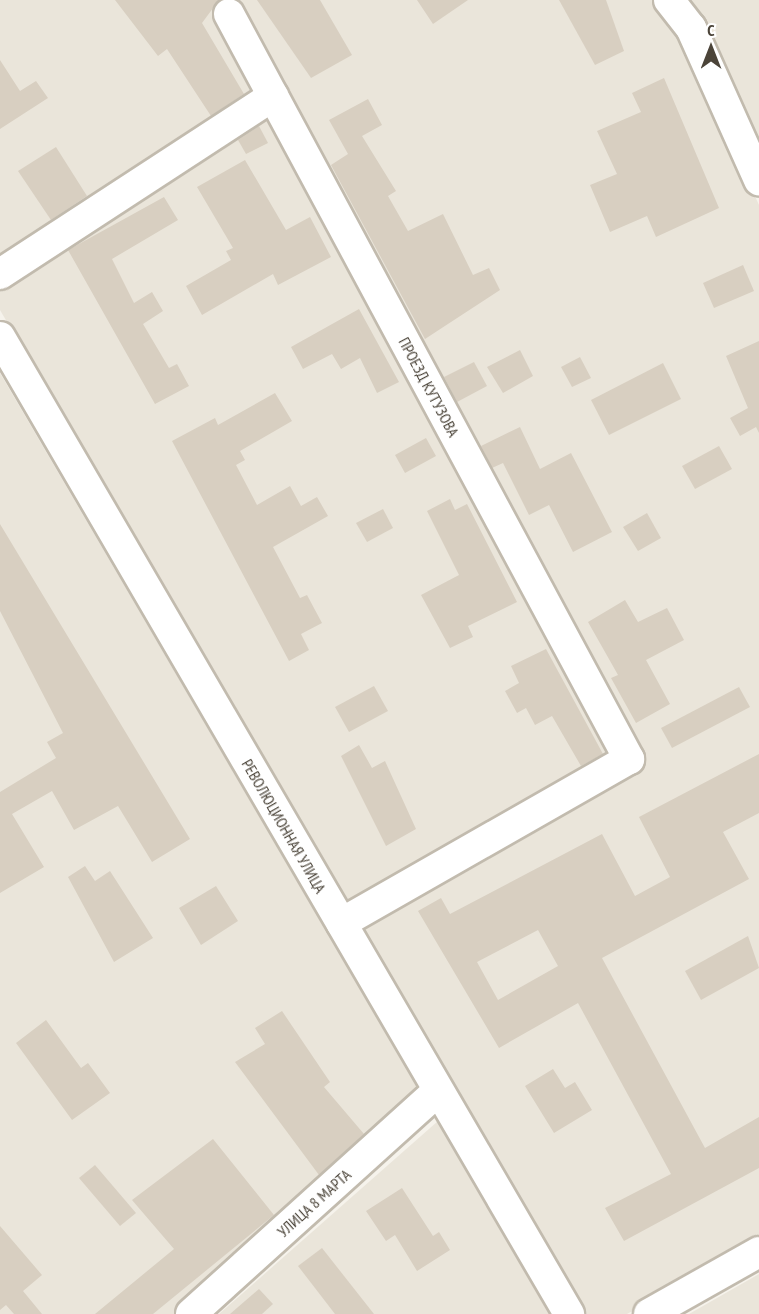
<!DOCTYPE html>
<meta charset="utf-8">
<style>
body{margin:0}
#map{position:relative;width:759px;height:1314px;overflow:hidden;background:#f6f3ec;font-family:"PT Sans Narrow",sans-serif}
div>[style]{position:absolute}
.residential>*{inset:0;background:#eae5da}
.building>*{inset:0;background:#d8cfc1}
.roads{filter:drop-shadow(2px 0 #c2bbae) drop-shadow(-2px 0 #c2bbae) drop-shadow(0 2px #c2bbae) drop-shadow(0 -2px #c2bbae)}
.minor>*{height:30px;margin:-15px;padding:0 15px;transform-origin:15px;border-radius:15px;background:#fff}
span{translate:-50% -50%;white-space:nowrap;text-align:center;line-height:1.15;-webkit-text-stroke:4.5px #fff;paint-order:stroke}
.street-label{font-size:16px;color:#4b4439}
.north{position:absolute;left:681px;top:18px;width:60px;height:60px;-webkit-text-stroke:4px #fff;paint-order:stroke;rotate:0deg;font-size:16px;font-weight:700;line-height:24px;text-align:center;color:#4b4439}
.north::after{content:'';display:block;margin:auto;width:21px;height:27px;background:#4b4439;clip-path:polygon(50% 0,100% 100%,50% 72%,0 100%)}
</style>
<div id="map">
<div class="residential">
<div style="clip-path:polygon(0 0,655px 0,682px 35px,759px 205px,759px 1239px,627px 1314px,587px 1314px,0 310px)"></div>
<div style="clip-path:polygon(683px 0,759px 0,759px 154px)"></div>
<div style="clip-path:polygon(0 373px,421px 1093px,179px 1314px,0 1314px)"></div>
<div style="clip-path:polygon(438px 1121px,549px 1314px,219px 1314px)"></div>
<div style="clip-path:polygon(759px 1274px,759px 1314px,689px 1314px)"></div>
</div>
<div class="building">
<div style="clip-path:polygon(115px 0,219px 0,202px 23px,244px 94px,211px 116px,167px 49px,158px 56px)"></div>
<div style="clip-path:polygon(257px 0,320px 0,352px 55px,311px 78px)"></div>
<div style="clip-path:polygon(417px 0,468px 0,433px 24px)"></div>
<div style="clip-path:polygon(559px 0,606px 0,624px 51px,595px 65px)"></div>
<div style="clip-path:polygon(0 60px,20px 91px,36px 81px,48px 98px,0 129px)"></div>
<div style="clip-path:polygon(664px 78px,719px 208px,656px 237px,647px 216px,610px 232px,590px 185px,617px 174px,597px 131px,641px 112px,632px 93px)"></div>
<div style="clip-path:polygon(368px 99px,382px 125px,362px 136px,396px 191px,388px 196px,408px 231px,443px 214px,473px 275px,489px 268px,500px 290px,425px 339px,331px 165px,348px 154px,329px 120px)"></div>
<div style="clip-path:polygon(259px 126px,268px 143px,246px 154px,238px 140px)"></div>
<div style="clip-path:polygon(56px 147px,87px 196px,51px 220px,18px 171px)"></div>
<div style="clip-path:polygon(245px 160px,286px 230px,310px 217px,331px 257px,278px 285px,273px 274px,202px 315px,186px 286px,231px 260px,226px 251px,233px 248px,197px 187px)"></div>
<div style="clip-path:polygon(164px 197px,178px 220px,112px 259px,134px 303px,152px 292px,163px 311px,143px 324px,169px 368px,177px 364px,189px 386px,155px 404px,68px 250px)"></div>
<div style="clip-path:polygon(743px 265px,754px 291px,714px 308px,703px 283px)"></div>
<div style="clip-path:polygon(359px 309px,399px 382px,377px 393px,360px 358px,341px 369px,332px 354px,303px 369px,291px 347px)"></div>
<div style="clip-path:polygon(759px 341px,759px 433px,756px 427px,740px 436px,730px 418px,748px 408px,726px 356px)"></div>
<div style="clip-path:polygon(520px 350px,533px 376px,503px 393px,487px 367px)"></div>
<div style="clip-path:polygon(580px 357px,591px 378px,572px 387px,561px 367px)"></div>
<div style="clip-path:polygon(474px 362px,487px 386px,457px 402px,444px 377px)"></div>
<div style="clip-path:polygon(663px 363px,681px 399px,609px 435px,591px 400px)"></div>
<div style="clip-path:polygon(275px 393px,292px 421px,240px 451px,245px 460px,236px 465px,257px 505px,290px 486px,301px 506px,317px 497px,328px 516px,273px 547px,300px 598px,307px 595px,322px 623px,301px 634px,309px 650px,289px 661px,172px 441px,215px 418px,218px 425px)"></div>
<div style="clip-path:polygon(520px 427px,540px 469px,571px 453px,612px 532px,573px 552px,549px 505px,529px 515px,503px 463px,492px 468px,481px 446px)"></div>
<div style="clip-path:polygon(426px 438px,436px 456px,405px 473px,395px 455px)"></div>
<div style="clip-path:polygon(719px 446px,732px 469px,695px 489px,682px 466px)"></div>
<div style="clip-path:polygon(450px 499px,455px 510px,467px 504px,517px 602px,468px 626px,473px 637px,450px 648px,421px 595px,459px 575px,427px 511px)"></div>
<div style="clip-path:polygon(383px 509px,393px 528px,367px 542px,356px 523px)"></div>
<div style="clip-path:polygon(647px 513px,661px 538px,638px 551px,623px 527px)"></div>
<div style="clip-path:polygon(0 524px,190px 839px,152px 862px,118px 806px,74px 830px,52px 791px,12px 814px,44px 867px,0 893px,0 792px,56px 758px,47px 742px,63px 733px,0 611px)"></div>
<div style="clip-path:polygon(625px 600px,638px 622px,667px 608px,684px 640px,646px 660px,670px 704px,636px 723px,611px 678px,618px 675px,588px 622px)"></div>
<div style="clip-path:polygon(546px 649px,603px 754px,581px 766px,552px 716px,535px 725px,526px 708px,517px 713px,505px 691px,519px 683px,511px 666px)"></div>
<div style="clip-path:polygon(374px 686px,388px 711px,349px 732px,335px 707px)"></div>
<div style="clip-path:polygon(739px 687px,750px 707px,672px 748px,661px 728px)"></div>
<div style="clip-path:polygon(359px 745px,372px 768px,385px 761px,416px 829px,386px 846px,341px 756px)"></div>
<div style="clip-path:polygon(evenodd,759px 754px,759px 813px,723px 832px,749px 879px,602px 958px,705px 1148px,759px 1117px,759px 1168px,624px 1241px,605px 1208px,671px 1174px,578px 1003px,499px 1048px,418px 911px,441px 898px,450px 914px,602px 834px,635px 896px,670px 877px,639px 817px,759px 754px,538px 930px,558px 966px,498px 1000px,477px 962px,538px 930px)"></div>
<div style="clip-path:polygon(85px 866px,95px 881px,110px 871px,153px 938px,114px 962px,68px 877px)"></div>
<div style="clip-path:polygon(216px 886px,238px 921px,201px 945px,179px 908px)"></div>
<div style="clip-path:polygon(748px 936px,759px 968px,701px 1000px,685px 971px)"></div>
<div style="clip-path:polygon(282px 1011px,330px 1082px,324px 1087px,364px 1134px,319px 1175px,235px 1062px,265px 1044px,255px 1028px)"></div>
<div style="clip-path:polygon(46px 1020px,81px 1068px,88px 1063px,110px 1093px,72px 1120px,16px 1043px)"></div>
<div style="clip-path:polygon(553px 1069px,565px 1088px,575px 1082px,592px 1110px,554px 1133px,525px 1086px)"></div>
<div style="clip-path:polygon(213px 1139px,274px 1215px,153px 1314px,95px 1314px,174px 1249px,132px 1200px)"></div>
<div style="clip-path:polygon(95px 1165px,136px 1213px,120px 1226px,79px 1178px)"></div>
<div style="clip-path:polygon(402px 1188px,433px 1236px,439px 1232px,450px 1250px,417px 1271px,395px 1235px,386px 1241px,366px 1211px)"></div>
<div style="clip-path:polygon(0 1226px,42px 1275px,23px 1291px,42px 1314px,14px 1314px,6px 1305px,0 1310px)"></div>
<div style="clip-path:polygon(322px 1248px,374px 1314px,335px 1314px,298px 1266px)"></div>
<div style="clip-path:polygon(259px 1289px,273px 1304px,262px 1314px,230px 1314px)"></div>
</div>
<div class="roads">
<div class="minor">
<div style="left:669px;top:0;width:36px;rotate:52deg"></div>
<div style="left:691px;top:28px;width:167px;rotate:65.9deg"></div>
<div style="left:229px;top:14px;width:846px;rotate:61.77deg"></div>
<div style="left:629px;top:759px;width:331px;rotate:150.3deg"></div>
<div style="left:0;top:274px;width:326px;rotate:-33.1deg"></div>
<div style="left:0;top:337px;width:1131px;rotate:59.78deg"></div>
<div style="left:191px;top:1314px;width:333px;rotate:-42.1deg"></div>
<div style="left:649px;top:1314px;width:126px;rotate:-29.4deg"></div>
</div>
</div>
<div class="street-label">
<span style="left:429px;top:387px;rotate:62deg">ПРОЕЗД КУТУЗОВА</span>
<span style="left:284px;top:826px;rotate:60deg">РЕВОЛЮЦИОННАЯ УЛИЦА</span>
<span style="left:314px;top:1203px;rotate:-42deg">УЛИЦА 8 МАРТА</span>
</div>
<div class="north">С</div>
</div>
